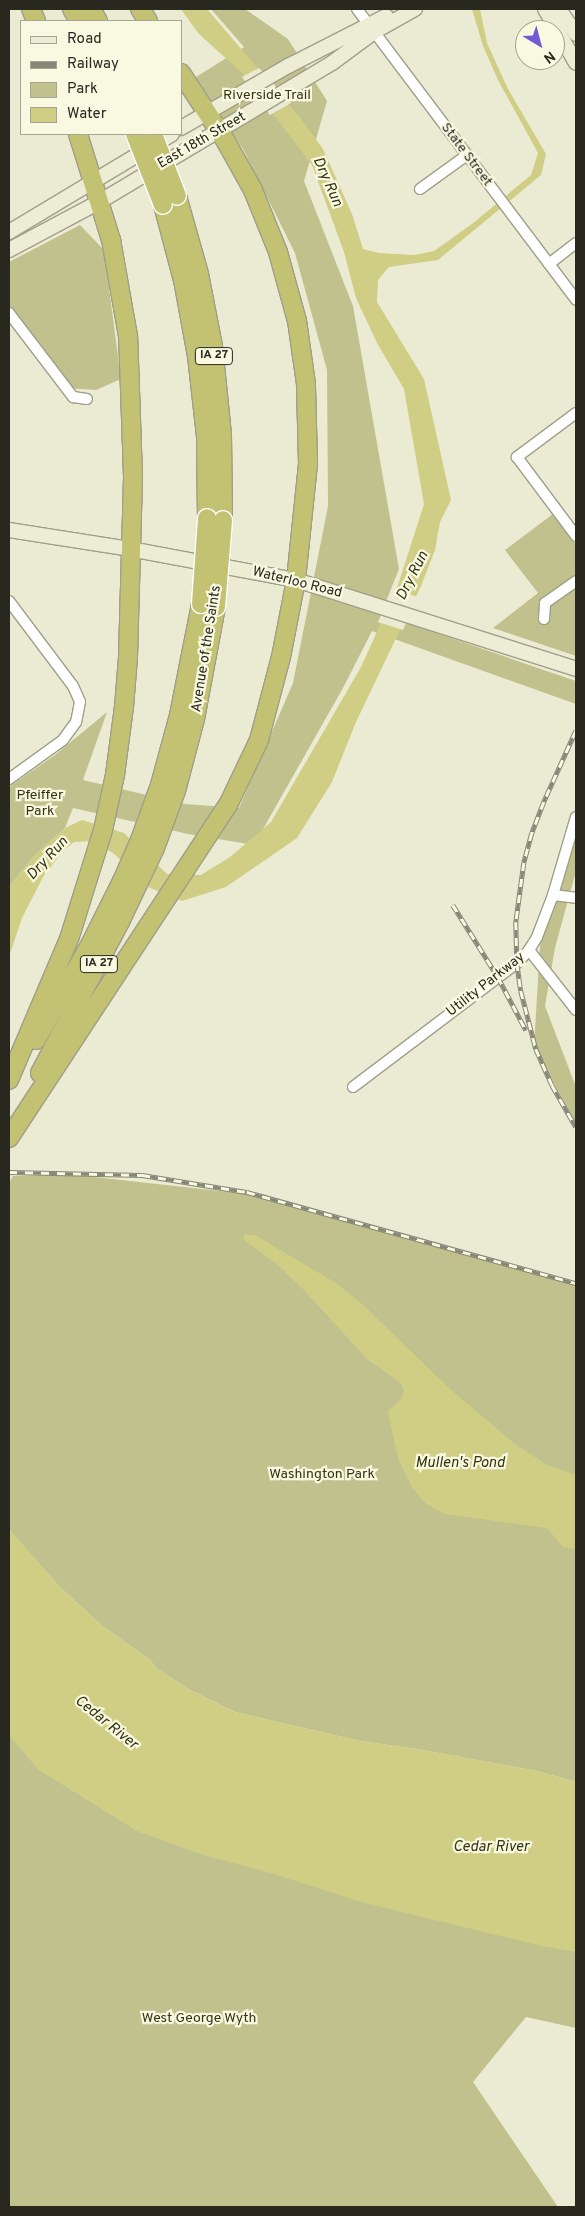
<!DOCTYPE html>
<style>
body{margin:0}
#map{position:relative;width:585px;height:2216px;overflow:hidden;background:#ebebd4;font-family:Overpass,sans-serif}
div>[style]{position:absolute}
.green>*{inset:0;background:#c1c18e}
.water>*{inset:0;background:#cfce84}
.pier>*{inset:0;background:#ebebd4}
.roads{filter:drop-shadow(1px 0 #9f9f89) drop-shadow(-1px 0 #9f9f89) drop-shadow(0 1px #9f9f89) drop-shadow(0 -1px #9f9f89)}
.minor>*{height:10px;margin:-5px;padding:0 5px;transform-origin:5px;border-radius:5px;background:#fff}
.secondary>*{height:14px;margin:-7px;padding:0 7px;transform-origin:7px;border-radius:7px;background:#edecd5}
.motorway>*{height:18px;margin:-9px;padding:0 9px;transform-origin:9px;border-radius:9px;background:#c3c172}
.rail>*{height:4.5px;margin-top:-2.25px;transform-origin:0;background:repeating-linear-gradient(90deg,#f9f9e1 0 8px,#878777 0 16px);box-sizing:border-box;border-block:1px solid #878777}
.bridges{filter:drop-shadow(1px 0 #fff) drop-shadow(-1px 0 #fff) drop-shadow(0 1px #fff) drop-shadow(0 -1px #fff)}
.motorway-bridge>*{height:18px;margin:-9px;padding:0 9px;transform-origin:9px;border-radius:9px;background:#c3c172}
span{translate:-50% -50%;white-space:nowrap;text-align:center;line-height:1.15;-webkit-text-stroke:4.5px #f9f9e1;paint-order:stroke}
.shield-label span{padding:1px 4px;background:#f9f9e1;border:1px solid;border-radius:4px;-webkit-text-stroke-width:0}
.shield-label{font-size:12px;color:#28281f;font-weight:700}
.park-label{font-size:14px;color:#333211}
.street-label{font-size:14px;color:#28281f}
.water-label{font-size:15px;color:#333211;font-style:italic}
.frame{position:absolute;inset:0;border:10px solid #28281f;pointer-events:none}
.legend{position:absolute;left:20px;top:20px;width:162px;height:115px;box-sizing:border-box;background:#f9f9e1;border:1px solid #a5a593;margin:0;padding:6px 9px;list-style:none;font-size:15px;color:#28281f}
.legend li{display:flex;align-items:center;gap:10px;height:25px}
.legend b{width:25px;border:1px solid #a5a593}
.north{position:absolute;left:515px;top:20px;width:50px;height:50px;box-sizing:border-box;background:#f9f9e1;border:1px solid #a5a593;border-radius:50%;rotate:143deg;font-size:14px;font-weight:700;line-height:20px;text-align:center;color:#28281f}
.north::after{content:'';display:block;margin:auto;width:18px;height:22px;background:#715bd5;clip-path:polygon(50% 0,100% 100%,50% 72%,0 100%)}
</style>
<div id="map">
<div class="green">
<div style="clip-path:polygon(211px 9px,245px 9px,288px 39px,327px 101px,304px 181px,353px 306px,399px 569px,381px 614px,576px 681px,576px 704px,372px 631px,343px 688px,254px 845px,188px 834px,73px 808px,65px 828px,34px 856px,9px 887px,9px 787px,55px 755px,107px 712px,83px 780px,185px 804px,239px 808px,293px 683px,328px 506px,327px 370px,295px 253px,243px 149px,196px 77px,244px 47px)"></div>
<div style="clip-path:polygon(80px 225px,104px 250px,121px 379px,96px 390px,66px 388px,9px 313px,9px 262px)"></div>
<div style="clip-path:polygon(553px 514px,576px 545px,576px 656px,493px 628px,538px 593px,505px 550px)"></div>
<div style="clip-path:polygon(576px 826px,576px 871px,555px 948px,545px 1006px,576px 1087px,576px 1124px,534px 1047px,541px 929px)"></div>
<div style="clip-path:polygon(76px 1175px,247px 1194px,576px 1284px,576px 1782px,537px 1771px,417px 1749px,360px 1741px,235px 1712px,190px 1690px,156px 1668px,150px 1660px,101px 1625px,59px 1586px,18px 1540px,9px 1529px,9px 1183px,13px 1176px)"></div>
<div style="clip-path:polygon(9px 1698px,576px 1952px,576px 2028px,526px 2017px,473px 2082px,558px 2207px,9px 2207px)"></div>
</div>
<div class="water">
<div style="clip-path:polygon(181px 9px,207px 9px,301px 119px,323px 149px,352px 214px,363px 249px,379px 253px,415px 255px,434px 251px,472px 224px,531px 175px,538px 153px,498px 80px,483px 46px,472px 9px,480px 9px,487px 43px,508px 89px,546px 154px,541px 175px,438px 260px,389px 267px,378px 280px,377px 302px,424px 379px,451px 500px,440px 522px,435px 550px,421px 586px,356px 722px,332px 782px,297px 838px,226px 887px,182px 901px,150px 888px,113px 853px,91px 841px,74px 842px,62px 852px,43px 877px,22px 918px,9px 957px,9px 887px,34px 856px,65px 828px,82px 820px,124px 833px,167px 874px,201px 875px,230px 857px,271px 822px,361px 667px,398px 585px,424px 504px,404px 389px,377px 343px,356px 298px,344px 252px,312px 165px,243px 74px,198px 33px)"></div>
<div style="clip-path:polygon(245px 1235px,255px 1235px,336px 1283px,362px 1304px,451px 1390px,515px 1444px,547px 1465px,576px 1475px,576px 1547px,572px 1549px,563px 1547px,547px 1528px,445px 1514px,426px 1504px,412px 1487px,399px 1461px,393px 1436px,388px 1411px,402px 1398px,404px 1391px,401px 1383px,367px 1359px,303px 1289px,278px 1265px,243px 1239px)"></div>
<div style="clip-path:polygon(9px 1529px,60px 1587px,101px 1625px,150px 1660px,156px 1668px,190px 1690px,235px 1712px,360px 1741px,417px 1749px,537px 1771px,576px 1782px,576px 1952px,542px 1946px,361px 1902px,271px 1873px,203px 1855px,137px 1831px,39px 1770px,9px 1736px)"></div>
</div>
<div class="pier">
<div style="clip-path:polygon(259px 68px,291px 103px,270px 115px,242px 77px)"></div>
<div style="clip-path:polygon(393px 589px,418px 597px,403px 630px,378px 622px)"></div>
</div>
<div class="roads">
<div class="minor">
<div style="left:357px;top:9px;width:364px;rotate:53deg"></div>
<div style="left:420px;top:189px;width:58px;rotate:-35.9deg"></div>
<div style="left:549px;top:264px;width:34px;rotate:-38deg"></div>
<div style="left:9px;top:313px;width:106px;rotate:52.7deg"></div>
<div style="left:73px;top:397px;width:14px;rotate:8deg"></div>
<div style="left:576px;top:413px;width:74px;rotate:143.3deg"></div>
<div style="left:517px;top:457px;width:99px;rotate:53.2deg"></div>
<div style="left:9px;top:601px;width:106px;rotate:53deg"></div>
<div style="left:73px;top:686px;width:17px;rotate:66deg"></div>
<div style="left:80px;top:702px;width:20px;rotate:101deg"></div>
<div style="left:76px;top:722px;width:22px;rotate:126deg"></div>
<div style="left:63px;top:740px;width:67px;rotate:144.2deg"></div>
<div style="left:544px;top:619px;width:16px;rotate:-86deg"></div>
<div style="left:545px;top:603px;width:38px;rotate:-35deg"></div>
<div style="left:553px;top:895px;width:23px;rotate:7deg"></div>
<div style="left:529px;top:950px;width:76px;rotate:51.9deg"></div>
<div style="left:353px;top:1087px;width:206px;rotate:-37.1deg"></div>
<div style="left:517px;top:963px;width:18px;rotate:-47deg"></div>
<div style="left:529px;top:950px;width:15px;rotate:-58deg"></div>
<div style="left:537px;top:937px;width:45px;rotate:-69.1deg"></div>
<div style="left:553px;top:895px;width:81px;rotate:-73.6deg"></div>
</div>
<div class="secondary">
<div style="left:545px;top:9px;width:62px;rotate:60.1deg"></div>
<div style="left:559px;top:9px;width:30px;rotate:56deg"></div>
<div style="left:181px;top:128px;width:124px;rotate:-30.1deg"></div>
<div style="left:288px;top:66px;width:110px;rotate:-27deg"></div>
<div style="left:9px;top:232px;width:190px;rotate:-31deg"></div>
<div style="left:9px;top:250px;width:102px;rotate:-28.1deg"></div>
<div style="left:99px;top:202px;width:176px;rotate:-30.8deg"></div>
<div style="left:250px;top:112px;width:96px;rotate:-30.9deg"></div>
<div style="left:332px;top:63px;width:52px;rotate:-36.4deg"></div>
<div style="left:374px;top:32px;width:47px;rotate:-29.3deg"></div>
<div style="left:9px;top:530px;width:122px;rotate:8.9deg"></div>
<div style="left:130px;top:549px;width:169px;rotate:10.6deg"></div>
<div style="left:296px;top:580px;width:294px;rotate:17.6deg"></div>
</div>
<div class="motorway">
<div style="left:31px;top:9px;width:13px;rotate:67deg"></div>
<div style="left:72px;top:9px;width:14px;rotate:60deg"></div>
<div style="left:91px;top:9px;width:14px;rotate:60deg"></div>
<div style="left:140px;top:9px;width:14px;rotate:56deg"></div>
<div style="left:177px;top:196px;width:81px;rotate:74.2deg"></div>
<div style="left:199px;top:274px;width:73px;rotate:79deg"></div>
<div style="left:213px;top:346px;width:89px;rotate:84.2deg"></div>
<div style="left:222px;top:435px;width:85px;rotate:89.3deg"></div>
<div style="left:163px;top:205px;width:78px;rotate:75.1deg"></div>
<div style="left:183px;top:280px;width:77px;rotate:79.6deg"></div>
<div style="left:197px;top:356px;width:81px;rotate:83.6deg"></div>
<div style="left:206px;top:436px;width:82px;rotate:89.3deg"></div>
<div style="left:36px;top:1040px;width:109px;rotate:-60.4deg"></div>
<div style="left:90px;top:945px;width:72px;rotate:-63.4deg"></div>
<div style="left:122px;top:881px;width:45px;rotate:-66.3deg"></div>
<div style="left:140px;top:840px;width:59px;rotate:-70deg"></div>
<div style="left:160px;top:785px;width:73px;rotate:-74.8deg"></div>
<div style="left:179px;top:715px;width:113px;rotate:-78.8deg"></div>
<div style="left:40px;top:1073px;width:171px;rotate:-62.1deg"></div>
<div style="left:120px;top:922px;width:82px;rotate:-64.7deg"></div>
<div style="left:155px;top:848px;width:61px;rotate:-69.8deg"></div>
<div style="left:176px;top:791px;width:74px;rotate:-75.2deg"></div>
<div style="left:195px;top:719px;width:114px;rotate:-79.4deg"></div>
<div style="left:9px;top:1080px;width:156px;rotate:-67deg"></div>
<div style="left:70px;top:936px;width:111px;rotate:-72.7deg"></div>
<div style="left:103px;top:830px;width:56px;rotate:-77.7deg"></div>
<div style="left:115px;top:775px;width:69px;rotate:-82.5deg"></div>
<div style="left:124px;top:707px;width:50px;rotate:-85.4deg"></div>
<div style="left:128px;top:657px;width:181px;rotate:-88.4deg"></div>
<div style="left:133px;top:476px;width:140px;rotate:-92deg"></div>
<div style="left:128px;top:336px;width:97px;rotate:-100deg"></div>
<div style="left:111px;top:240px;width:111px;rotate:-107.3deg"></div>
<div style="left:9px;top:1138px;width:399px;rotate:-56.7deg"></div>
<div style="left:228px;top:805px;width:72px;rotate:-64.5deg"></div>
<div style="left:259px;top:740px;width:86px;rotate:-75.2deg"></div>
<div style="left:281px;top:657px;width:78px;rotate:-79deg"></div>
<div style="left:296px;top:580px;width:118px;rotate:-84.1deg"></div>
<div style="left:308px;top:463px;width:79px;rotate:-91.5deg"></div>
<div style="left:306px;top:384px;width:64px;rotate:-98.1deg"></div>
<div style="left:297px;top:321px;width:72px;rotate:-105.4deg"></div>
<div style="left:278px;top:252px;width:67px;rotate:-112deg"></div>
<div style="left:253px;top:190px;width:57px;rotate:-119.2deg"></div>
<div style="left:225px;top:140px;width:80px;rotate:-123.3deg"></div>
</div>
</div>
<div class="rail">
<div style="left:576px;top:731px;width:78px;rotate:114.3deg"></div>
<div style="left:544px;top:802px;width:33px;rotate:111deg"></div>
<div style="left:532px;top:833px;width:31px;rotate:105deg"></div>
<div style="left:524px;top:863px;width:60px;rotate:97.7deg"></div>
<div style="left:516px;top:922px;width:41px;rotate:88.6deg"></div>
<div style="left:517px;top:963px;width:28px;rotate:82deg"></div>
<div style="left:521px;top:991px;width:60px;rotate:75.5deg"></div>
<div style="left:536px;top:1049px;width:39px;rotate:66deg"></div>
<div style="left:552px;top:1085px;width:48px;rotate:60.3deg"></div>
<div style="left:453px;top:905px;width:85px;rotate:58deg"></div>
<div style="left:498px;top:977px;width:60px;rotate:62.2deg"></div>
<div style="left:9px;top:1172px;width:133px;rotate:1.3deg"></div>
<div style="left:142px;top:1175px;width:106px;rotate:9.2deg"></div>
<div style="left:247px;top:1192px;width:341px;rotate:15.5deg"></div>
</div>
<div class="bridges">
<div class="motorway-bridge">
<div style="left:135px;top:134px;width:76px;rotate:68.5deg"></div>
<div style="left:153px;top:134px;width:66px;rotate:68.8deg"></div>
<div style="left:201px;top:604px;width:86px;rotate:-86deg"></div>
<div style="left:216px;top:607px;width:87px;rotate:-85.4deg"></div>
</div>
</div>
<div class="shield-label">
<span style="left:214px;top:356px">IA 27</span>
<span style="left:99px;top:964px">IA 27</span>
</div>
<div class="park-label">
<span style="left:267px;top:96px">Riverside Trail</span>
<span style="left:40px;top:804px">Pfeiffer<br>Park</span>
<span style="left:322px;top:1475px">Washington Park</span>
<span style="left:199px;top:2019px">West George Wyth</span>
</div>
<div class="street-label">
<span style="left:202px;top:141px;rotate:-30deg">East 18th Street</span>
<span style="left:466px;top:155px;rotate:53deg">State Street</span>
<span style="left:297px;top:583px;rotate:14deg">Waterloo Road</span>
<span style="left:207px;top:649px;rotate:-81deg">Avenue of the Saints</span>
<span style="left:486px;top:985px;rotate:-38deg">Utility Parkway</span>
</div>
<div class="water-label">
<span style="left:327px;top:182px;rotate:66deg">Dry Run</span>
<span style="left:413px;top:576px;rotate:-63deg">Dry Run</span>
<span style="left:48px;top:859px;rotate:-47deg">Dry Run</span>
<span style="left:460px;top:1464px">Mullen's Pond</span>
<span style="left:106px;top:1723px;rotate:39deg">Cedar River</span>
<span style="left:491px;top:1848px">Cedar River</span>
</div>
<div class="frame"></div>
<ul class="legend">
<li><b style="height:6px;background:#edecd5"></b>Road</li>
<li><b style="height:6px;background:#878777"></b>Railway</li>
<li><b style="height:14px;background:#c1c18e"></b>Park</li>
<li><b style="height:14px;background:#cfce84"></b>Water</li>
</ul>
<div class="north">N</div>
</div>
